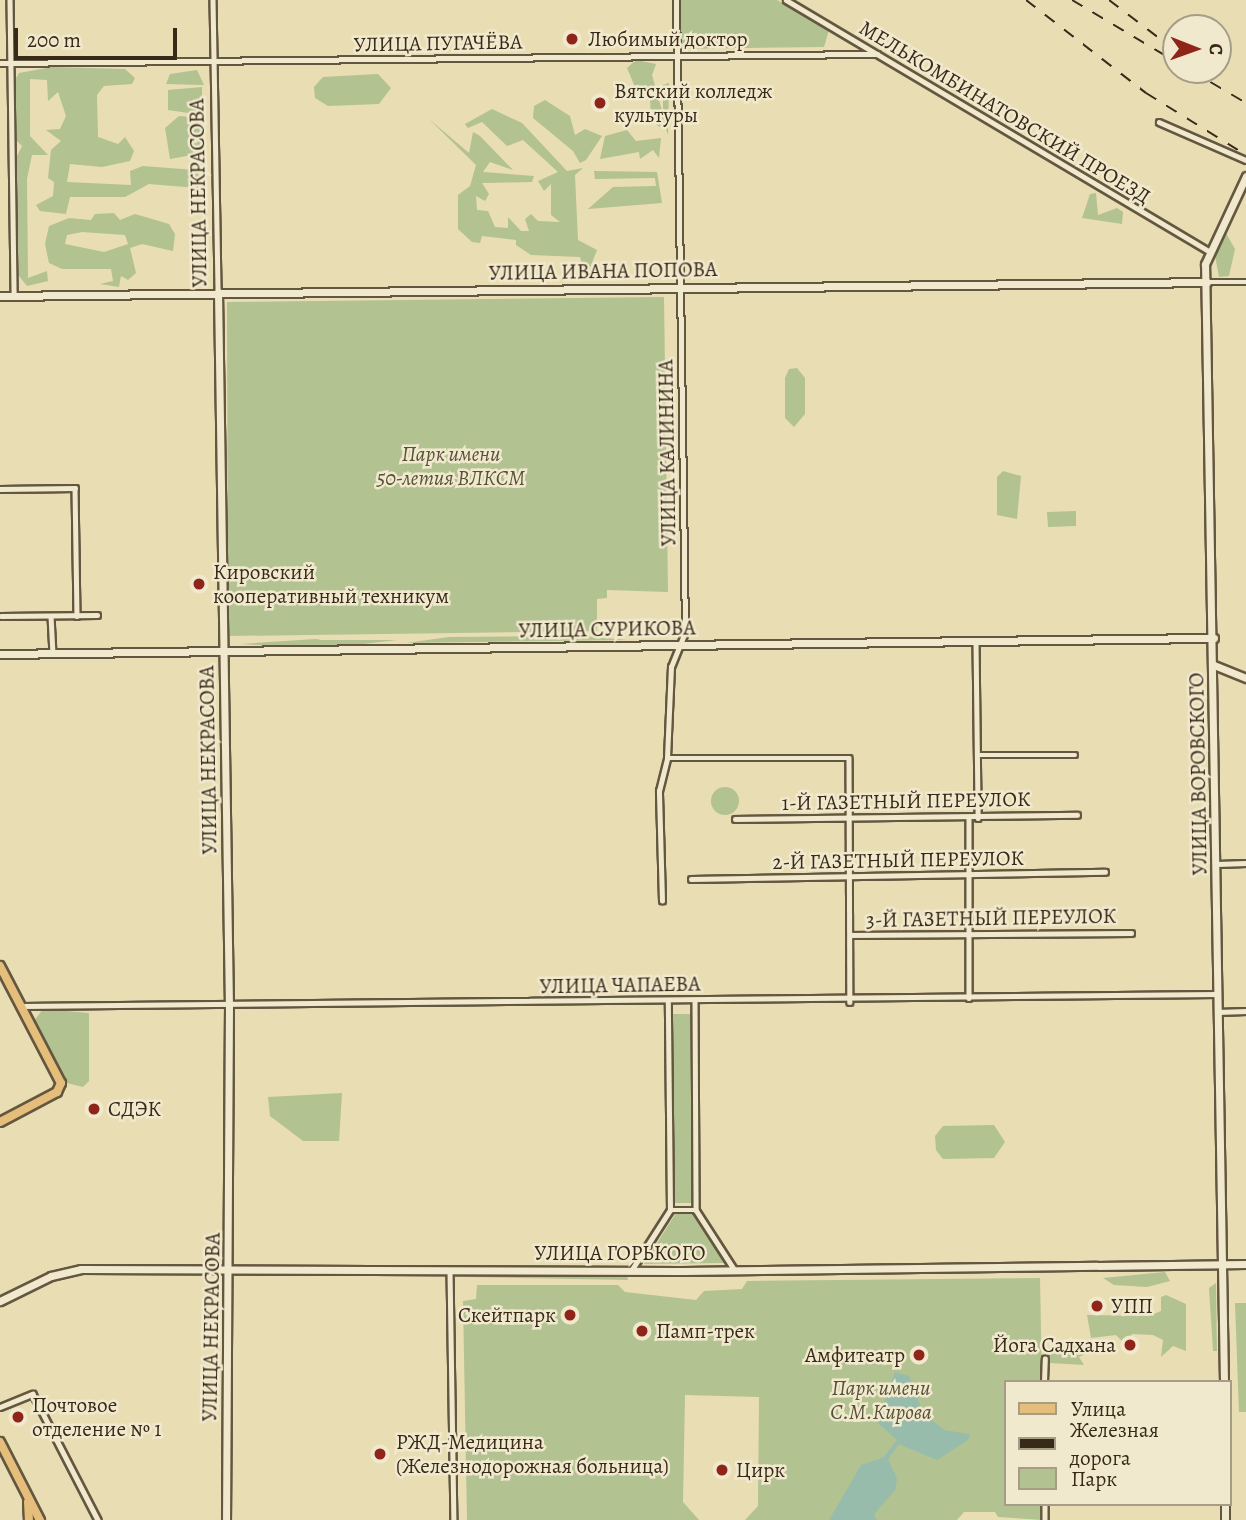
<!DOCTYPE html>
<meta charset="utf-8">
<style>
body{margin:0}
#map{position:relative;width:1246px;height:1520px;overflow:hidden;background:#e9ddb4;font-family:Alegreya,serif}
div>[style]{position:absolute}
.green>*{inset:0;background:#b2c290}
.round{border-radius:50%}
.water>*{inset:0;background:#97bcac}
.roads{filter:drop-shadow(2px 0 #645740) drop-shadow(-2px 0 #645740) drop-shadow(0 2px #645740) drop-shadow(0 -2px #645740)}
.street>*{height:4.5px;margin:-2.25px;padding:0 2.25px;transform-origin:2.25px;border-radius:2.25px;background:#f1e9ce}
.secondary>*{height:7px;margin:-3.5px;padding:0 3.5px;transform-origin:3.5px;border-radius:3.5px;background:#f1e9ce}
.primary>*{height:8px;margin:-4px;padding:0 4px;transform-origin:4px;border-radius:4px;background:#e4be7a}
.rail>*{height:2px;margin-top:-1px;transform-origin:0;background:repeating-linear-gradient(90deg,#382a19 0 12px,transparent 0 24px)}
.dots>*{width:19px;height:19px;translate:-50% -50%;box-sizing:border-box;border:4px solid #f1e9ce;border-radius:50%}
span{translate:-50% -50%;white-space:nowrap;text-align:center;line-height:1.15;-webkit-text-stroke:5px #f1e9ce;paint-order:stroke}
.poi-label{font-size:21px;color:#382a19}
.left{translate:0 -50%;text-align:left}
.right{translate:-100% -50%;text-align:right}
.street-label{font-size:21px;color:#382a19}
.park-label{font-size:21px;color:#565037;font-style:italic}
.legend{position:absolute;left:1004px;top:1380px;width:228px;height:126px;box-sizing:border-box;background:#f1e9ce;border:2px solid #a79d86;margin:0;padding:9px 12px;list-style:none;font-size:21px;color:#382a19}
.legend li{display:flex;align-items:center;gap:14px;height:35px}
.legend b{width:35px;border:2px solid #a79d86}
.north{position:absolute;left:1162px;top:14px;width:70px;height:70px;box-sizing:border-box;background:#f1e9ce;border:2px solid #a79d86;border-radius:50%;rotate:91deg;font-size:19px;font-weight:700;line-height:28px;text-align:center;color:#382a19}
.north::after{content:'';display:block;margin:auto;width:24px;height:32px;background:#8f2418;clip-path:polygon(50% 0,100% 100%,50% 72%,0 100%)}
.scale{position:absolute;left:14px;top:28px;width:163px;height:32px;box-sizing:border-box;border:4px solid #382a19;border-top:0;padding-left:9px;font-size:21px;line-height:24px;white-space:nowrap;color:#382a19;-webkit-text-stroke:5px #f1e9ce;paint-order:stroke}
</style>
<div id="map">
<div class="green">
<div style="clip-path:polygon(679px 0,777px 0,829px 30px,824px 47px,679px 49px)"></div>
<div style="clip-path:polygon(636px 60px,656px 64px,652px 75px,663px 114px,663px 85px,669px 83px,668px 135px,663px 120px,660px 127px,651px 121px,650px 96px,638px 94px,627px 68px)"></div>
<div style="clip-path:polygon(52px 67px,125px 69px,135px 78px,132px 84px,104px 86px,97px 95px,98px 137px,118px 144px,125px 137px,134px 151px,130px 161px,102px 167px,70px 164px,67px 182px,131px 185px,130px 171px,143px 166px,195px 170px,204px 182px,198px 188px,149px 184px,125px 197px,70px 197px,66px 214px,40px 211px,36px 205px,53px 196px,54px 182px,48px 178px,51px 150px,61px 141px,46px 130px,60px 129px,66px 116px,58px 92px,48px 101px,47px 80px,30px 79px,30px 136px,48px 155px,32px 155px,27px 179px,28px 278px,47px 271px,48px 281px,27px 286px,15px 271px,14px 162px,22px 146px,12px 136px,17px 131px,12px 127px,12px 85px,19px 73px)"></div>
<div style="clip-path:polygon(197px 70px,204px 85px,166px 84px,170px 74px)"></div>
<div style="clip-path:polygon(378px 74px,391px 88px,379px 104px,328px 106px,315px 98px,314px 87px,323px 77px)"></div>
<div style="clip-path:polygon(202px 87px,202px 115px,168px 110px,168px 90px)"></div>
<div style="clip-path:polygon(545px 100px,570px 116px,575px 135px,585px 129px,602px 136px,586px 160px,580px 163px,573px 151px,533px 118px,534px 106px)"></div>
<div style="clip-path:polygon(492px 109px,522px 123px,567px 171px,583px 168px,575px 175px,578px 240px,597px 250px,586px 278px,580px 257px,531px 255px,516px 245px,516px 240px,482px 236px,480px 243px,472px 242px,458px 229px,458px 195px,470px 186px,476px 165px,429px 119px,469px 153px,473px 132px,480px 136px,513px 170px,490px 162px,483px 172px,534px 176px,532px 182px,482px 183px,489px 194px,485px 201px,476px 196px,477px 210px,488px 211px,495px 227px,508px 228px,508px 217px,521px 231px,529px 231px,525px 219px,531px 214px,538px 221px,560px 222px,551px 215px,551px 184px,544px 191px,538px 181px,558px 172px,523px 140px,507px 146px,482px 122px,468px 128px,465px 124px)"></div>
<div style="clip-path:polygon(179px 116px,204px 118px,203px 172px,192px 155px,170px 159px,165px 128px)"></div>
<div style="clip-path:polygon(627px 130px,636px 141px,661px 138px,659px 158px,653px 150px,640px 159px,639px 152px,600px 159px,605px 136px)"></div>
<div style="clip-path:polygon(594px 171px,657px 172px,662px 203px,588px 209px,613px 187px,656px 186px,655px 178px,595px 179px)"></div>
<div style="clip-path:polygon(1096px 193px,1098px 215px,1117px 208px,1123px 212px,1122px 224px,1082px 218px,1090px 194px)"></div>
<div style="clip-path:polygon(evenodd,114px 213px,120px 220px,135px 214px,169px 224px,175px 234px,173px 251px,142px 244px,130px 248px,136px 273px,128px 280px,121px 276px,119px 287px,100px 284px,113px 281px,111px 269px,62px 269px,49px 263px,45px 244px,49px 226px,69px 218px,91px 220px,95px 214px,114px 213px,82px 232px,125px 235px,128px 244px,104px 252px,65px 244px,67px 235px,82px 232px)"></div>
<div style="clip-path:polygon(1223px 228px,1235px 249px,1229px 276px,1219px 277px,1214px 250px)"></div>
<div style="clip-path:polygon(664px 297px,668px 592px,607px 590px,607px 598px,597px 599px,597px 631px,228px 636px,227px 302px)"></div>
<div style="clip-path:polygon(797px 368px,805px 378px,805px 414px,794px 427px,785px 418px,785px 378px,789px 369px)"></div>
<div style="clip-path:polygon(1003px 471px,1021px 476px,1017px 519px,997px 515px,997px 477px)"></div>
<div style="clip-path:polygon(1076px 511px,1076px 526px,1048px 527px,1047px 512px)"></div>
<div style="clip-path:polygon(582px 636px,628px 640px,406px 643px,449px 637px)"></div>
<div style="clip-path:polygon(316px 639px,321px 640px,397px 640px,321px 649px,240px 644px)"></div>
<div class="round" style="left:711px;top:787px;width:28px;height:28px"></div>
<div style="clip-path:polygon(43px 1009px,89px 1013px,89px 1081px,83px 1087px,67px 1083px,34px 1021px)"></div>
<div style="clip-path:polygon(672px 1014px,692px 1014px,693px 1203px,673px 1203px)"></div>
<div style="clip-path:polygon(342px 1093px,339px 1141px,303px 1141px,270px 1116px,268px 1097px)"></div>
<div style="clip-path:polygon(994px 1125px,1005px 1142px,994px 1158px,943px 1159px,936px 1150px,935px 1136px,943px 1126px)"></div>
<div style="clip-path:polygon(676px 1213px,695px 1213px,724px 1263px,644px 1264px)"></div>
<div style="clip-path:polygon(1165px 1272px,1170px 1281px,1147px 1287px,1114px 1285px,1103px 1278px)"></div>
<div style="clip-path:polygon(627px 1276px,628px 1280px,465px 1277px)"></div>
<div style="clip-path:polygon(1040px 1278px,1042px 1382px,1006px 1382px,1006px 1504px,1043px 1504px,1043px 1520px,998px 1517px,995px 1512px,964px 1512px,957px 1520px,745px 1520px,758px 1506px,759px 1397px,685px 1395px,683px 1502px,699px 1520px,467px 1520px,463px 1301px,476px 1299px,477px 1285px,618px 1285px,625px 1292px,696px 1300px,704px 1291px,742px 1289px,747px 1281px)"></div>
<div style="clip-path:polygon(1216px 1283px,1217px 1351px,1213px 1351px,1209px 1288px)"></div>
<div style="clip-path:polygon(1166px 1295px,1186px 1304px,1186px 1351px,1173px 1346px,1161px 1357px,1163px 1340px,1153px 1335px,1132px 1334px,1126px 1345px,1116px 1335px,1091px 1338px,1087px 1315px,1149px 1316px,1161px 1311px,1161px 1297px)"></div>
<div style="clip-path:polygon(1235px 1303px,1246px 1303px,1246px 1412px,1239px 1412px)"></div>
<div style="clip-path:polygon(1086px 1342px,1090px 1352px,1079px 1357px,1084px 1365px,1049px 1363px,1048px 1355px)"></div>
</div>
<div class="water">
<div style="clip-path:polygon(895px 1372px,909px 1376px,923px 1413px,944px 1430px,970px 1434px,968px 1440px,937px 1460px,899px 1444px,888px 1459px,897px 1479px,895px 1490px,874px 1514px,877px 1520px,829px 1520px,861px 1465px,884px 1457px,897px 1440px,877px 1422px)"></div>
</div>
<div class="roads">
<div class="street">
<div style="left:10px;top:0;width:296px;rotate:89.2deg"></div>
<div style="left:213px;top:0;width:292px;rotate:89deg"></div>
<div style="left:786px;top:0;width:490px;rotate:30.7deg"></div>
<div style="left:0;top:63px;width:877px;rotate:-0.59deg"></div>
<div style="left:1159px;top:122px;width:95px;rotate:23.6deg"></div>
<div style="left:1207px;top:282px;width:39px"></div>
<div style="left:0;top:489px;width:75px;rotate:-0.8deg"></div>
<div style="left:75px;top:488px;width:128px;rotate:89.1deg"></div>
<div style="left:1px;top:616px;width:96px;rotate:-0.6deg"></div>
<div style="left:51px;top:616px;width:37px;rotate:87deg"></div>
<div style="left:976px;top:642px;width:176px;rotate:89.3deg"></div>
<div style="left:978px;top:755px;width:97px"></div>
<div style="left:667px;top:758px;width:182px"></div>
<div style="left:849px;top:758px;width:244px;rotate:89.8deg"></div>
<div style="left:969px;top:818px;width:180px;rotate:90deg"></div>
<div style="left:735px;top:819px;width:342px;rotate:-0.7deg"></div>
<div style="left:1217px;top:864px;width:29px;rotate:-2deg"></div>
<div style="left:691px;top:879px;width:414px;rotate:-1deg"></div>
<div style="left:662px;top:901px;width:110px;rotate:-91.6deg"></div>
<div style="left:659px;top:791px;width:34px;rotate:-76deg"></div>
<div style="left:667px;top:758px;width:91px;rotate:-87.5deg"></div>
<div style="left:671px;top:667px;width:37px;rotate:-68deg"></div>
<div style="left:685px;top:633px;width:633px;rotate:-90.81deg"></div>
<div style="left:851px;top:935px;width:280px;rotate:-0.4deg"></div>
<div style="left:695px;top:1001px;width:209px;rotate:89.7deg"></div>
<div style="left:696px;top:1210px;width:70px;rotate:57.2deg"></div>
<div style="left:22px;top:1006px;width:1195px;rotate:-0.58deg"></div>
<div style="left:1217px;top:1012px;width:29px;rotate:-2deg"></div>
<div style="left:670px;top:1210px;width:26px"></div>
<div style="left:450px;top:1271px;width:249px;rotate:89.1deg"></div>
<div style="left:631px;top:1271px;width:72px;rotate:-57.4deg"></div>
<div style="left:670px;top:1210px;width:208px;rotate:-90.6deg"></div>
<div style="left:1044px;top:1382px;width:23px;rotate:-88deg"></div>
<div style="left:0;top:1407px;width:35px;rotate:-22deg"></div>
<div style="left:33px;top:1394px;width:142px;rotate:62.7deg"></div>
<div style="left:1045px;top:1504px;width:16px;rotate:90deg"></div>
</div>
<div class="secondary">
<div style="left:218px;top:292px;width:713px;rotate:89.12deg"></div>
<div style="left:229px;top:1005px;width:515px;rotate:90.33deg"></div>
<div style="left:0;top:296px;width:1207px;rotate:-0.66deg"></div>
<div style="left:0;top:654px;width:1214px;rotate:-0.76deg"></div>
<div style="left:1214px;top:665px;width:35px;rotate:22deg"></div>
<div style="left:0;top:1301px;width:57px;rotate:-26.1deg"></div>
<div style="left:51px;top:1276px;width:31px;rotate:-13deg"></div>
<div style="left:81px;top:1269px;width:602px;rotate:0.19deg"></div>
<div style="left:683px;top:1271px;width:563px;rotate:-0.71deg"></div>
<div style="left:1224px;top:1382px;width:1118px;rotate:-90.97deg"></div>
<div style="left:1205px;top:264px;width:97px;rotate:-65deg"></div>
<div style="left:1225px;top:1504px;width:16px;rotate:90deg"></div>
</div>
<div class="primary">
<div style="left:0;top:966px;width:132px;rotate:62.5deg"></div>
<div style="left:61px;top:1083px;width:10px;rotate:114deg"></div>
<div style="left:57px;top:1092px;width:64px;rotate:152.2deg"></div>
<div style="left:0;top:1442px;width:88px;rotate:62.9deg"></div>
<div style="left:28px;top:1502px;width:18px;rotate:87deg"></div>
</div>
</div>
<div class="rail">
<div style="left:1026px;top:0;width:152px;rotate:37.8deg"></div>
<div style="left:1146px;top:93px;width:118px;rotate:31.8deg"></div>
<div style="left:1072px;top:0;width:121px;rotate:30.8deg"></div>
<div style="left:1109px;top:0;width:84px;rotate:37.3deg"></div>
<div style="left:1190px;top:70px;width:65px;rotate:30.5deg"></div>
</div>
<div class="dots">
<div style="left:572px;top:39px;background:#8f2418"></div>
<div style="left:600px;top:103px;background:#8f2418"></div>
<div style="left:199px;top:584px;background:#8f2418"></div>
<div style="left:94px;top:1109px;background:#8f2418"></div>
<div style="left:1097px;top:1306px;background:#8f2418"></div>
<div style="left:570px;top:1315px;background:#8f2418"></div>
<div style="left:642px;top:1331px;background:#8f2418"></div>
<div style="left:1130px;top:1345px;background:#8f2418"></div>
<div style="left:919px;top:1355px;background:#8f2418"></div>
<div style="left:18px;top:1417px;background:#8f2418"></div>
<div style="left:380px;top:1454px;background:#8f2418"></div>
<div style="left:722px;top:1470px;background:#8f2418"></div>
</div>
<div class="poi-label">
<span class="left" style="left:588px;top:39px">Любимый доктор</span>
<span class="left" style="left:614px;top:103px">Вятский колледж<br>культуры</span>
<span class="left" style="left:213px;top:584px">Кировский<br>кооперативный техникум</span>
<span class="left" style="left:108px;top:1109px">СДЭК</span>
<span class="left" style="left:1111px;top:1306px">УПП</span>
<span class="right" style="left:556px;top:1315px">Скейтпарк</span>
<span class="left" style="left:656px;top:1331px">Памп-трек</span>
<span class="right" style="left:1116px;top:1345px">Йога Садхана</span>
<span class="right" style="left:905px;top:1355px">Амфитеатр</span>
<span class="left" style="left:32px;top:1417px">Почтовое<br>отделение № 1</span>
<span class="left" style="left:396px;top:1454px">РЖД-Медицина<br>(Железнодорожная больница)</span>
<span class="left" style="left:736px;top:1470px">Цирк</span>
</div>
<div class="street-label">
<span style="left:438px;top:43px;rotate:-1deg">УЛИЦА ПУГАЧЁВА</span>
<span style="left:1005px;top:112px;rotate:31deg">МЕЛЬКОМБИНАТОВСКИЙ ПРОЕЗД</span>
<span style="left:198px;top:193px;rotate:-91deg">УЛИЦА НЕКРАСОВА</span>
<span style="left:603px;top:271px;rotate:-1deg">УЛИЦА ИВАНА ПОПОВА</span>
<span style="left:667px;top:453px;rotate:-91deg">УЛИЦА КАЛИНИНА</span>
<span style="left:607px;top:629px;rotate:-1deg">УЛИЦА СУРИКОВА</span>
<span style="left:208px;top:760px;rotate:-91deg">УЛИЦА НЕКРАСОВА</span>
<span style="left:1198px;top:774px;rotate:-91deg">УЛИЦА ВОРОВСКОГО</span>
<span style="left:906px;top:801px;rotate:-1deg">1-Й ГАЗЕТНЫЙ ПЕРЕУЛОК</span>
<span style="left:898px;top:860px;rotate:-1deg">2-Й ГАЗЕТНЫЙ ПЕРЕУЛОК</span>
<span style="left:991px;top:918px;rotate:-1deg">3-Й ГАЗЕТНЫЙ ПЕРЕУЛОК</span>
<span style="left:620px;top:985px;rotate:-1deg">УЛИЦА ЧАПАЕВА</span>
<span style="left:620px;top:1253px">УЛИЦА ГОРЬКОГО</span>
<span style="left:211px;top:1327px;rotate:-89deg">УЛИЦА НЕКРАСОВА</span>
</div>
<div class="park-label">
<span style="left:451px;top:466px">Парк имени<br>50-летия ВЛКСМ</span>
<span style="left:881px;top:1400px">Парк имени<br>С.М.Кирова</span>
</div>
<ul class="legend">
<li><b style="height:9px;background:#e4be7a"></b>Улица</li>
<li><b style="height:9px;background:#382a19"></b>Железная дорога</li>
<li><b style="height:19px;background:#b2c290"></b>Парк</li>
</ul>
<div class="north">С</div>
<div class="scale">200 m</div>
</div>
